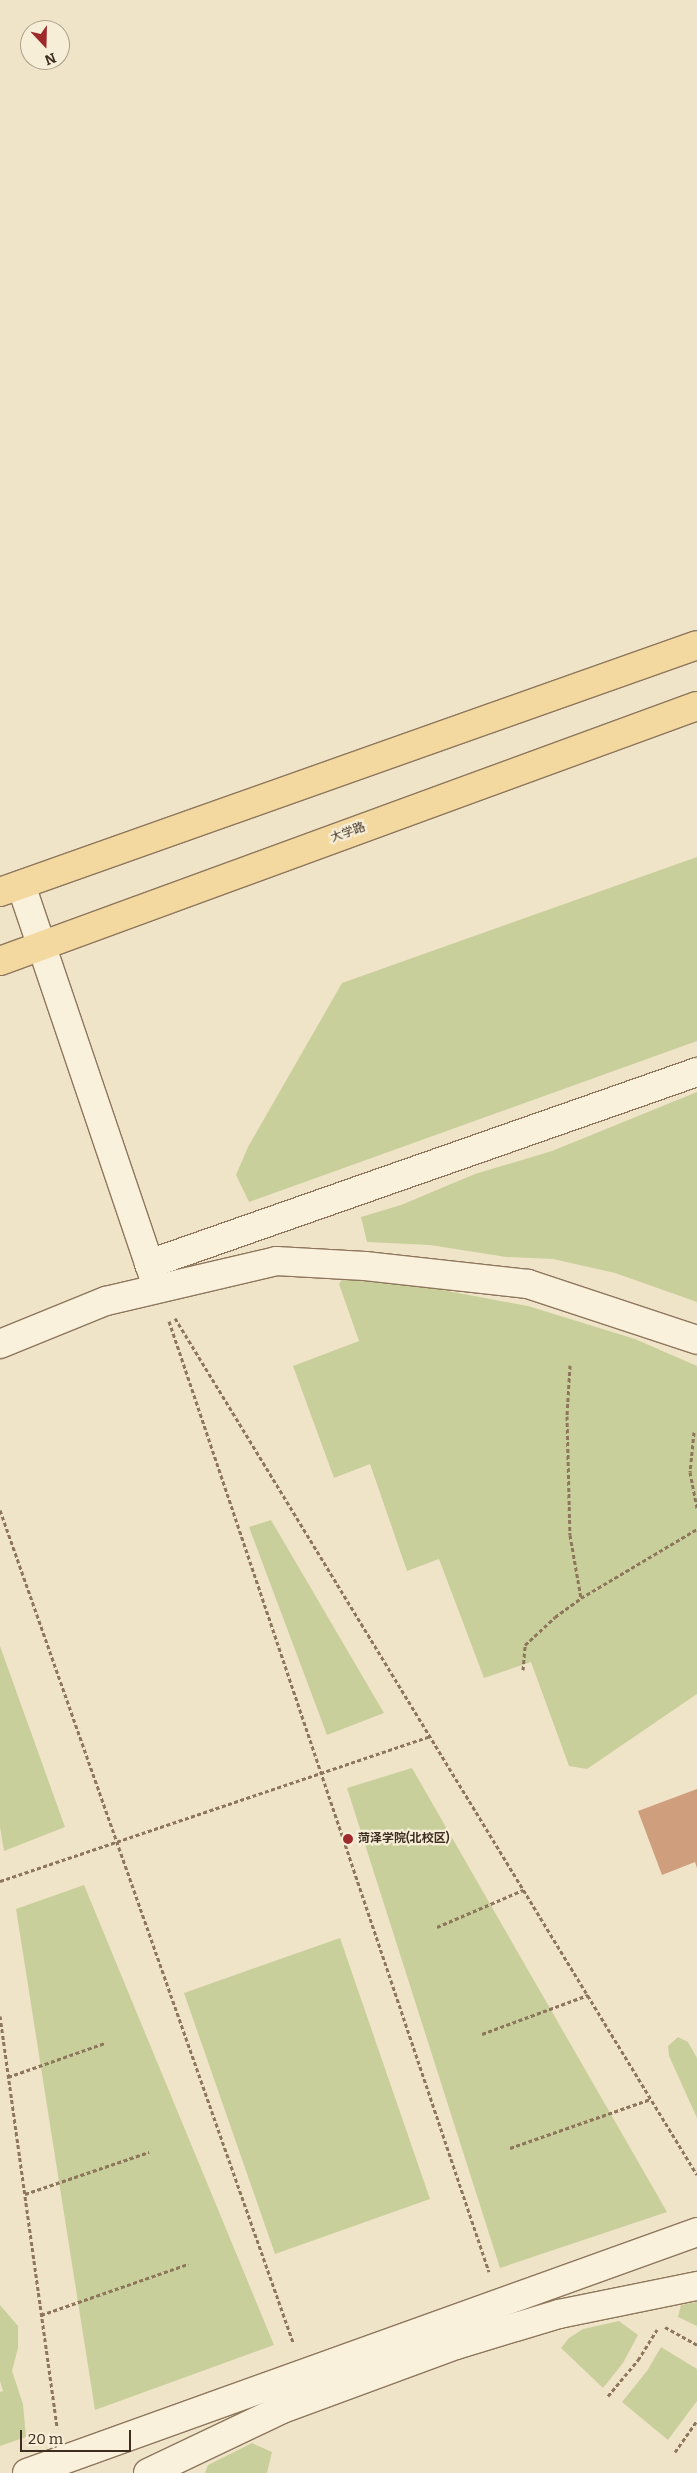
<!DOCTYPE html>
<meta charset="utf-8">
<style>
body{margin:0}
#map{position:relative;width:697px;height:2473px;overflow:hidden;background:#f0e4c8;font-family:Bitter,"Noto Sans SC",serif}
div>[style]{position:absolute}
.green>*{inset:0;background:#c9cf9b}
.building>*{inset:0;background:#cf9f7d}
.path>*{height:3px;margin-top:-1.5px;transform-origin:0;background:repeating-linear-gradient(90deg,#8d765c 0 4px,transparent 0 6.5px)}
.roads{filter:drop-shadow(1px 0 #8d765c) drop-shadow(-1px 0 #8d765c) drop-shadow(0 1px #8d765c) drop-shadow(0 -1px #8d765c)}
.minor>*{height:28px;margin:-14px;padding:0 14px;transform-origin:14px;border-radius:14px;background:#faf1dc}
.major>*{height:28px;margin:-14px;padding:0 14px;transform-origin:14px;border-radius:14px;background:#f3d9a0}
.dots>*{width:14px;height:14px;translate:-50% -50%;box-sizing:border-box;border:2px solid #f7eed8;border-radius:50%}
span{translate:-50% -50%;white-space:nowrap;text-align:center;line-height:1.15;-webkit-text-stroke:4.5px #f7eed8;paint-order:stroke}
.street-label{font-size:12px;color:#3d2e20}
.poi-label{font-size:12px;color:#3d2e20;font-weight:700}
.left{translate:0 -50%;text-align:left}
.north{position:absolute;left:20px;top:20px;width:50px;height:50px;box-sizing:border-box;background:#f7eed8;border:1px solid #ada18e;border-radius:50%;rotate:159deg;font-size:14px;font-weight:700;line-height:20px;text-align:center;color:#3d2e20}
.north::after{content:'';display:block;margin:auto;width:18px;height:22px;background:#9e2a2b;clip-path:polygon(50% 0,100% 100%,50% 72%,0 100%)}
.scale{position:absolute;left:20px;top:2430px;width:111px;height:22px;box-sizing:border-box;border:2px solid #3d2e20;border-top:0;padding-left:6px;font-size:15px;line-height:18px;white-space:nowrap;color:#3d2e20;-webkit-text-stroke:4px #f7eed8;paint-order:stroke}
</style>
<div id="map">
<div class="green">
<div style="clip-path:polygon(697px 857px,697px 1041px,249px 1202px,236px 1175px,248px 1147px,342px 983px)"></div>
<div style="clip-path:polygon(697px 1092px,697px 1302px,615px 1273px,553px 1259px,506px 1257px,430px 1245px,367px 1242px,361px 1217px,401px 1205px,475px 1174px,552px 1151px)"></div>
<div style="clip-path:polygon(344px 1276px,421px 1286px,528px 1306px,635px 1339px,697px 1366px,697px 1694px,587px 1769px,569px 1766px,531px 1662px,484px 1678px,439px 1559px,407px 1571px,370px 1464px,334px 1478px,293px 1366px,359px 1341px,339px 1284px)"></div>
<div style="clip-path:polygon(271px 1520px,384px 1713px,327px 1735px,249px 1527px)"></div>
<div style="clip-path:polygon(0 1646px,65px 1827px,4px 1851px,0 1827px)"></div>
<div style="clip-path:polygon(412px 1768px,667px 2212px,500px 2268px,347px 1788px)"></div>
<div style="clip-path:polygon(84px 1885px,274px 2345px,95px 2410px,16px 1909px)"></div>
<div style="clip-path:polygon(340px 1938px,430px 2199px,275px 2254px,184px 1993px)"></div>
<div style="clip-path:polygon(678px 2037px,688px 2042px,697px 2058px,697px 2118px,669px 2056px,668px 2046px)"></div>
<div style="clip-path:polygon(697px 2302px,697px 2326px,678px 2317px,681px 2305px)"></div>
<div style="clip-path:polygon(0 2305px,18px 2326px,18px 2348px,12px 2371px,23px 2404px,26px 2437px,0 2446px,0 2392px,3px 2391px,0 2381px)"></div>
<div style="clip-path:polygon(619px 2321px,638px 2335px,623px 2363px,603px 2388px,561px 2348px,569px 2338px,583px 2329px)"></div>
<div style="clip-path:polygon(661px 2347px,697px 2369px,697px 2401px,668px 2440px,622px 2402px,647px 2371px)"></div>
<div style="clip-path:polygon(252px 2443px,272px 2452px,267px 2473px,205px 2473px,208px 2465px)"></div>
</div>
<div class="building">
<div style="clip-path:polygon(697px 1789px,697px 1868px,695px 1862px,662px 1875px,638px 1811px)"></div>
</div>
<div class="path">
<div style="left:175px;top:1318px;width:1003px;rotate:58.65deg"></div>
<div style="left:169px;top:1321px;width:1003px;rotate:71.4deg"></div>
<div style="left:570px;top:1365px;width:51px;rotate:93.4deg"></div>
<div style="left:567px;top:1416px;width:119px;rotate:88.6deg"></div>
<div style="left:570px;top:1535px;width:64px;rotate:80.1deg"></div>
<div style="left:694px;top:1432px;width:40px;rotate:95.7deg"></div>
<div style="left:690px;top:1472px;width:37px;rotate:79deg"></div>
<div style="left:0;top:1510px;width:882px;rotate:70.6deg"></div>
<div style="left:523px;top:1670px;width:25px;rotate:-85deg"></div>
<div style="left:525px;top:1645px;width:41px;rotate:-43deg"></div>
<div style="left:555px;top:1617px;width:32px;rotate:-36deg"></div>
<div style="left:581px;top:1598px;width:135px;rotate:-30.7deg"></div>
<div style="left:0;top:1881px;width:454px;rotate:-18.6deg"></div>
<div style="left:437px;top:1927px;width:94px;rotate:-23.3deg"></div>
<div style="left:0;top:2016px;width:416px;rotate:82.1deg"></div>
<div style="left:482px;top:2034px;width:113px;rotate:-20.2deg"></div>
<div style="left:8px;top:2077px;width:103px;rotate:-19.3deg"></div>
<div style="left:510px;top:2148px;width:149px;rotate:-19.2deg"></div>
<div style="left:25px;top:2194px;width:131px;rotate:-18.7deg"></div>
<div style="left:41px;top:2315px;width:156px;rotate:-19.1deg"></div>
<div style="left:665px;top:2327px;width:37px;rotate:29deg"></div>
<div style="left:608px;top:2396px;width:47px;rotate:-50.2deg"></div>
<div style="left:638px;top:2360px;width:36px;rotate:-58deg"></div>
<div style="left:675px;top:2452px;width:38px;rotate:-55deg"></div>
</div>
<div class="roads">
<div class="minor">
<div style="left:21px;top:885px;width:418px;rotate:71.3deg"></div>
<div style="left:149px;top:1264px;width:581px;rotate:-19.31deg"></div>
<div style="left:0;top:1344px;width:114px;rotate:-22.1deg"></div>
<div style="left:106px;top:1301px;width:175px;rotate:-13.2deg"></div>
<div style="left:276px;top:1261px;width:89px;rotate:3.2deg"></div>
<div style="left:365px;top:1266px;width:164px;rotate:6.3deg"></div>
<div style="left:528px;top:1284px;width:178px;rotate:18.3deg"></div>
<div style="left:27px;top:2473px;width:712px;rotate:-19.78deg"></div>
<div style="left:148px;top:2473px;width:148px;rotate:-25.5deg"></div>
<div style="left:282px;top:2409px;width:185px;rotate:-20.2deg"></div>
<div style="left:456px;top:2345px;width:108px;rotate:-16.8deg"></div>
<div style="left:559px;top:2314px;width:141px;rotate:-11.5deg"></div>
</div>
<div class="major">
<div style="left:0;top:892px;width:739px;rotate:-19.51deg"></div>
<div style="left:0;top:961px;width:742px;rotate:-20.1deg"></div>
</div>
</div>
<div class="dots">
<div style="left:348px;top:1839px;background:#9e2a2b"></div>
</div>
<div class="street-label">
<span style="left:348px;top:833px;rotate:-20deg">大学路</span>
</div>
<div class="poi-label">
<span class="left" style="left:358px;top:1839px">菏泽学院(北校区)</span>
</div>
<div class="north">N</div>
<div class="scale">20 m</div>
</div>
